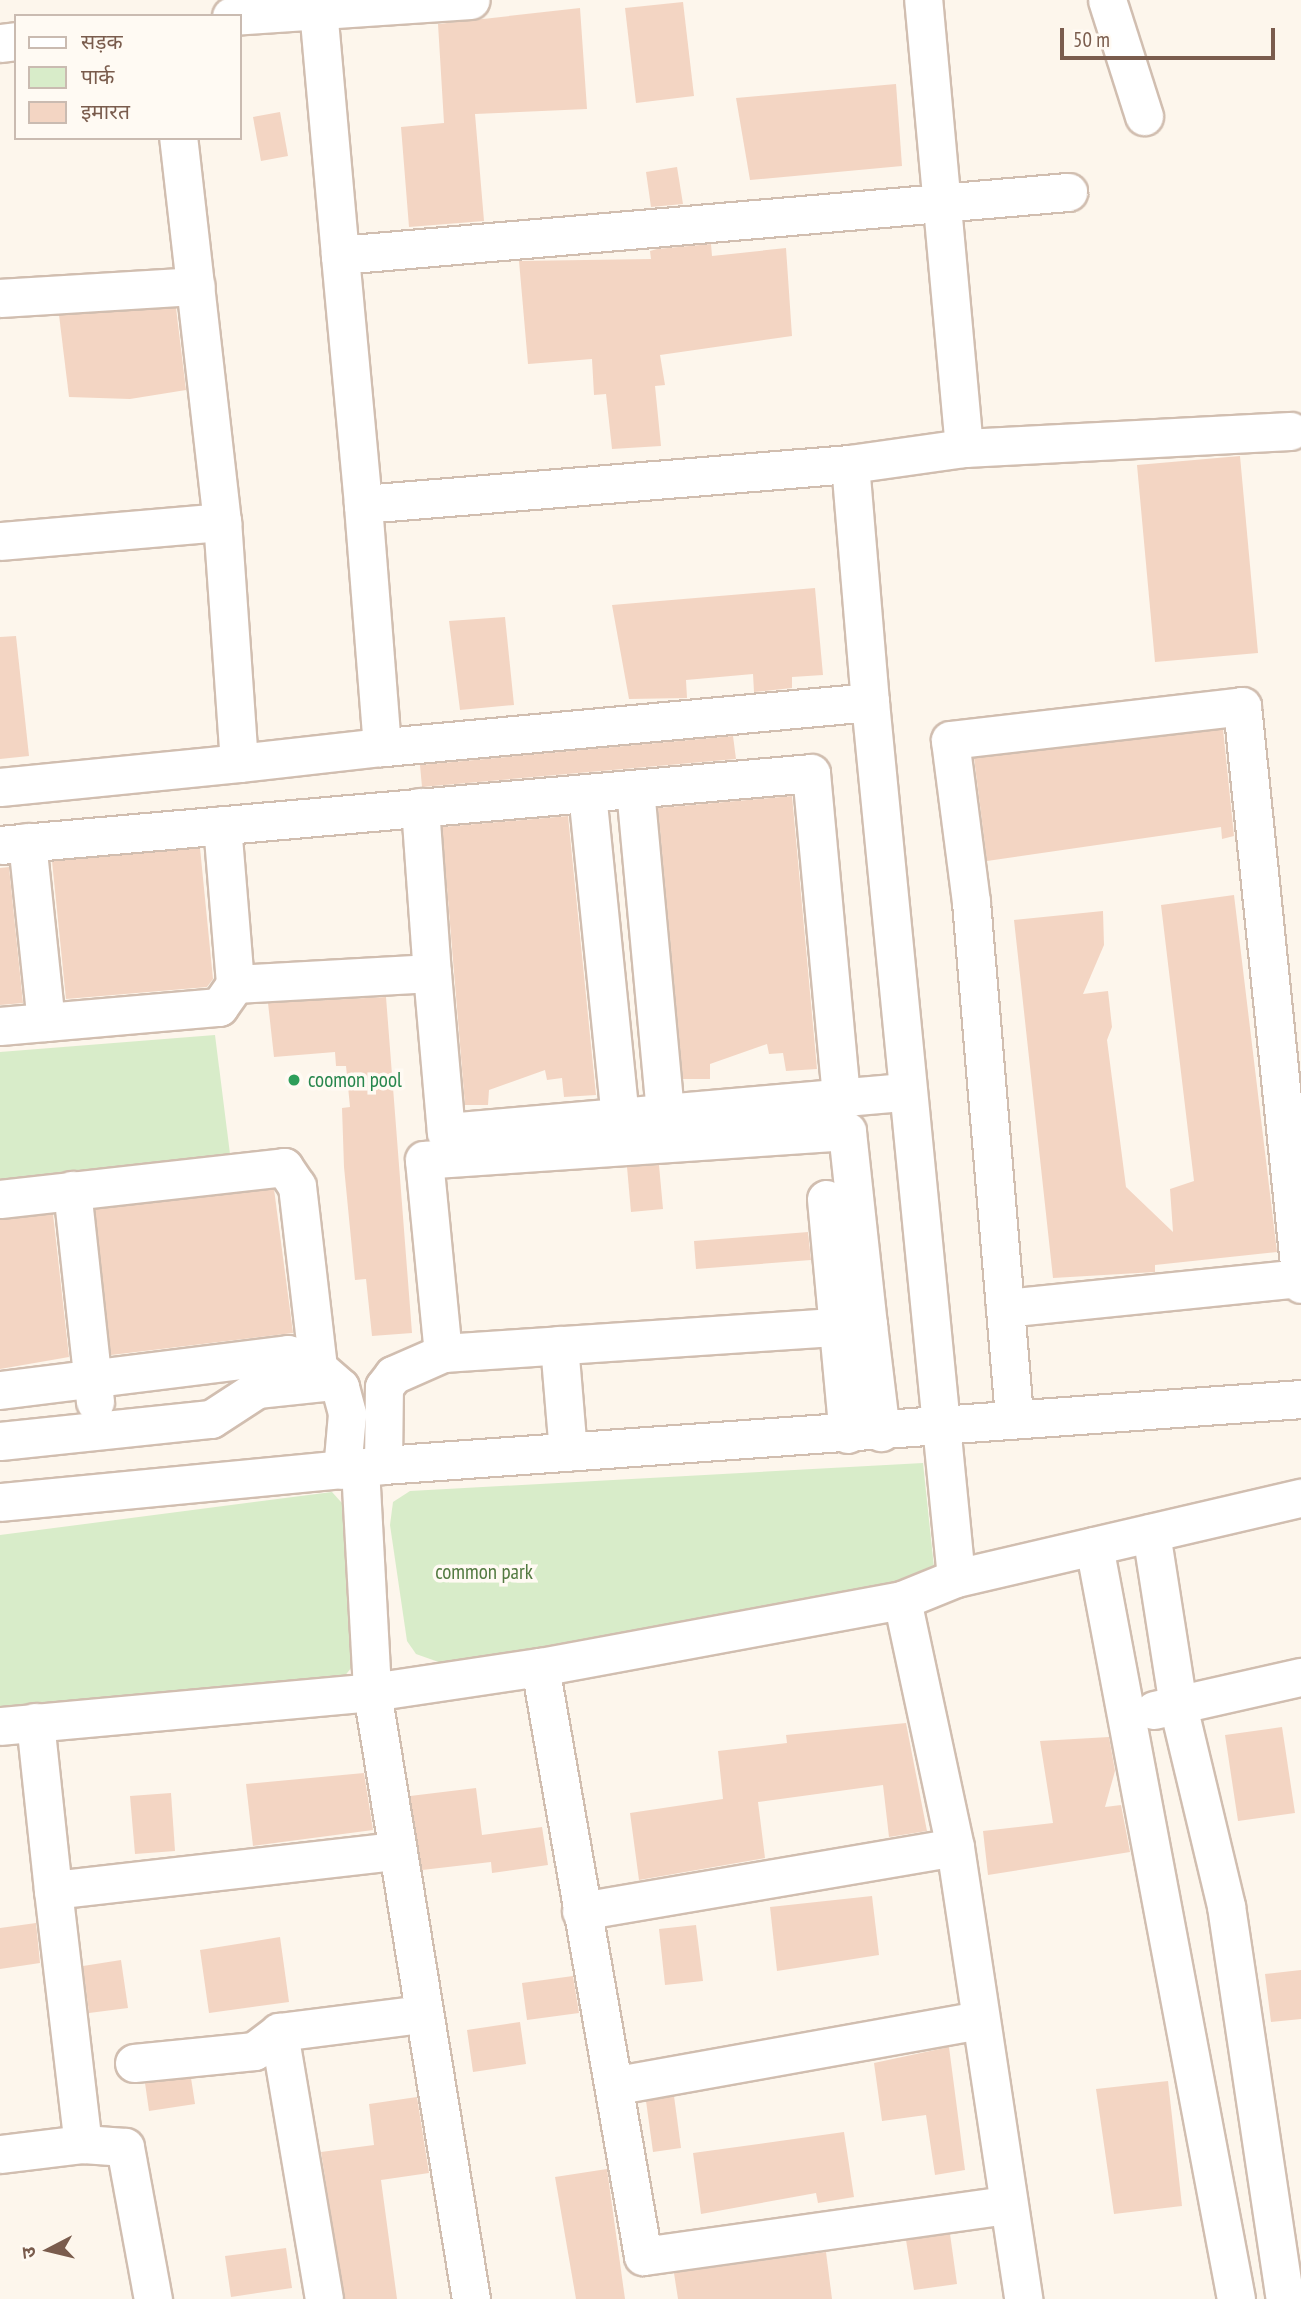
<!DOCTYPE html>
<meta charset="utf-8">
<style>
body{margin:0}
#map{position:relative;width:1301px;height:2299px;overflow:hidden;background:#fdf6ec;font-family:"PT Sans Narrow","Noto Sans Devanagari",sans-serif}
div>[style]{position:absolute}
.green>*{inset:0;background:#d8ecc9}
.building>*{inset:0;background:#f3d5c3}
.roads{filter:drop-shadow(2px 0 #d1beb0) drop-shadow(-2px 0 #d1beb0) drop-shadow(0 2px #d1beb0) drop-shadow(0 -2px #d1beb0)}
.minor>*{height:37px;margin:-18.5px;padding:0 18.5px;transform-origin:18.5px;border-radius:18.5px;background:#fff}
.dots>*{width:19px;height:19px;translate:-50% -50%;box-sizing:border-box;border:4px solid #fffaf3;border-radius:50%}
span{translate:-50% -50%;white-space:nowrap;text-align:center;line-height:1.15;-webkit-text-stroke:7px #fffaf3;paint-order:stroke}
.leisure-label{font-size:21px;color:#27864d}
.left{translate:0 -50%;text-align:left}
.park-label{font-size:21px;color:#537a41}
.legend{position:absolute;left:14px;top:14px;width:228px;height:126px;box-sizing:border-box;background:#fffaf3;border:2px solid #cabbb1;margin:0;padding:9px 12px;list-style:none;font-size:21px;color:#7a5c4d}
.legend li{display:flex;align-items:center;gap:14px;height:35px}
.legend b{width:35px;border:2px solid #cabbb1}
.north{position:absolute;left:14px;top:2215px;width:70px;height:70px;-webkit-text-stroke:5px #fffaf3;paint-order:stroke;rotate:263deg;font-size:19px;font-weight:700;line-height:28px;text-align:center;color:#7a5c4d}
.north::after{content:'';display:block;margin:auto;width:24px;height:32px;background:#7a5c4d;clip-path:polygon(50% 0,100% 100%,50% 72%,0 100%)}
.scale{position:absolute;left:1060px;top:28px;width:215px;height:32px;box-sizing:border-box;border:4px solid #7a5c4d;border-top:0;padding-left:9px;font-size:21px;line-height:24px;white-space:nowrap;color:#7a5c4d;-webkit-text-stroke:5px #fffaf3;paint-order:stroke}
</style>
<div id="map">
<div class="green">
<div style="clip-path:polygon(215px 1035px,231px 1162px,0 1180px,0 1052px)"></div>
<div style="clip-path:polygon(923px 1463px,935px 1577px,447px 1665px,416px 1654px,407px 1641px,390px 1525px,393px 1502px,410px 1491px)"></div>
<div style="clip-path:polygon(332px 1492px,350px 1512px,360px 1657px,343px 1678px,0 1713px,0 1535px)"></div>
</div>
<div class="building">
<div style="clip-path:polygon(683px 2px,694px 96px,636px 103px,625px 8px)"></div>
<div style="clip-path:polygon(580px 8px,587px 109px,475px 114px,484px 221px,409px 227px,401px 127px,444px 123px,438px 24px)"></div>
<div style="clip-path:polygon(896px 84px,902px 166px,750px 180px,736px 98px)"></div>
<div style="clip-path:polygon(280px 112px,288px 156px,261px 161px,253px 117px)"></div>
<div style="clip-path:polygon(677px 167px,683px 204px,651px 207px,646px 172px)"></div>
<div style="clip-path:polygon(711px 244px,712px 256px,786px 248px,792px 336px,660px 355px,665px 385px,655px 386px,661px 446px,612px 449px,606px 394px,594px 395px,592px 359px,528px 364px,519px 261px,651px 259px,650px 251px,657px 249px)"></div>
<div style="clip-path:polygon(176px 308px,186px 390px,130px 399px,69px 397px,59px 315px)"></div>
<div style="clip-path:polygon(1240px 456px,1258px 653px,1155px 662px,1137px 465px)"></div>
<div style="clip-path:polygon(815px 588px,823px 675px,792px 677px,792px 688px,754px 692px,753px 674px,686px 680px,687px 698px,629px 699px,612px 605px)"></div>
<div style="clip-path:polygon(505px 617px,514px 705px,460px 710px,449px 621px)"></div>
<div style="clip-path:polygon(16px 636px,29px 756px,0 759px,0 637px)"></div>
<div style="clip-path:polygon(1223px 729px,1234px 836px,1222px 839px,1221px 827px,987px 861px,974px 758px)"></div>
<div style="clip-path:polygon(733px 736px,736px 759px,422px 787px,420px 765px)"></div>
<div style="clip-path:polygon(792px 796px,817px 1069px,786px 1071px,783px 1053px,769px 1054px,767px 1044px,710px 1064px,710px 1079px,683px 1079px,658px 808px)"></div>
<div style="clip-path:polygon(568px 816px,596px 1095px,564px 1097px,562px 1078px,547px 1080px,545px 1070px,489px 1090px,488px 1105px,465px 1105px,442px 827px)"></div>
<div style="clip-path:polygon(200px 848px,213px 979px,207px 987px,66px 999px,52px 861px)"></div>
<div style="clip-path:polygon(9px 867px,23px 1003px,0 1005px,0 868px)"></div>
<div style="clip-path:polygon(1234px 895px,1277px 1252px,1155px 1265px,1155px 1272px,1053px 1278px,1014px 920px,1103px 911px,1104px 945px,1083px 994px,1108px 991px,1112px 1027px,1107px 1040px,1126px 1187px,1173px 1232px,1170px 1189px,1194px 1181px,1161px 905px)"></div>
<div style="clip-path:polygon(386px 997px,412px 1333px,372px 1336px,366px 1279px,355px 1280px,344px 1167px,342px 1108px,350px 1107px,346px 1066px,336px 1066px,335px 1052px,274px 1057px,268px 1003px)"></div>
<div style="clip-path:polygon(659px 1165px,663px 1209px,631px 1212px,627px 1167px)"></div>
<div style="clip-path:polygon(274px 1189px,293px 1333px,111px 1355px,95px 1209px)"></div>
<div style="clip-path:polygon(53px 1214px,69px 1357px,0 1369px,0 1220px)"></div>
<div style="clip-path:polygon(808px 1232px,811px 1260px,696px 1269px,694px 1241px)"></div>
<div style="clip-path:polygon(906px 1723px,927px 1831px,889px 1837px,883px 1785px,758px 1802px,765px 1858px,639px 1880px,630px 1813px,723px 1799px,718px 1751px,787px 1743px,786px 1735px)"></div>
<div style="clip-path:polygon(1282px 1727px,1295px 1813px,1238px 1821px,1225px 1735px)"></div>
<div style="clip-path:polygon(1109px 1737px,1115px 1771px,1105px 1807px,1121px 1805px,1130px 1852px,988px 1875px,983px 1831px,1053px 1823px,1040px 1741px)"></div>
<div style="clip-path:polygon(364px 1773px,373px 1830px,253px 1846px,246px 1784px)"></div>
<div style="clip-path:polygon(476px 1788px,482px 1835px,542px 1827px,548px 1865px,492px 1873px,491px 1862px,422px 1870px,410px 1796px)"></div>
<div style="clip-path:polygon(171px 1793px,175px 1851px,135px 1854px,130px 1796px)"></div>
<div style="clip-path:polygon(872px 1896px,879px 1955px,777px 1971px,770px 1907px)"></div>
<div style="clip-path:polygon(36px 1923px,40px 1963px,0 1969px,0 1928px)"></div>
<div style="clip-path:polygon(696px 1925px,703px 1981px,665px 1985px,659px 1929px)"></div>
<div style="clip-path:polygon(280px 1937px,289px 2002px,209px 2013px,200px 1950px)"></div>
<div style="clip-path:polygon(121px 1960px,128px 2008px,89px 2013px,83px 1966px)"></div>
<div style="clip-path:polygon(1301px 1970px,1301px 2019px,1271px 2022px,1265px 1974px)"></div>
<div style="clip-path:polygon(573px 1976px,579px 2013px,527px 2020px,522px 1983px)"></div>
<div style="clip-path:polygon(520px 2022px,526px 2064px,473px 2072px,467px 2030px)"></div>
<div style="clip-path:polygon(949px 2047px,965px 2170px,935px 2175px,926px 2115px,882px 2121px,874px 2063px)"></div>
<div style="clip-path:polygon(191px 2078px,195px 2104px,149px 2111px,145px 2083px)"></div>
<div style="clip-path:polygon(1168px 2081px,1182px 2206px,1114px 2214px,1096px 2089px)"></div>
<div style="clip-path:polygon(674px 2096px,681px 2148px,653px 2152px,646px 2101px)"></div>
<div style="clip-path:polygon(417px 2097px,429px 2173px,381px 2180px,397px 2299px,344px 2299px,321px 2152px,374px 2145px,369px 2104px)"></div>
<div style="clip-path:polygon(844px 2132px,854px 2197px,818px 2203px,816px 2193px,701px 2214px,693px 2153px)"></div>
<div style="clip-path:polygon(607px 2169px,625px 2299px,576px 2299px,555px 2177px)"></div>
<div style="clip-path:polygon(950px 2234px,957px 2284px,914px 2290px,906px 2240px)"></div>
<div style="clip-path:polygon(286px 2248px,292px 2288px,231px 2297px,225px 2256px)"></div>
<div style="clip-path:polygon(826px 2252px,832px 2299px,678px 2299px,674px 2273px)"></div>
</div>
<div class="roads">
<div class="minor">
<div style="left:1107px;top:0;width:122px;rotate:72.3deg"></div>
<div style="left:318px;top:9px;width:247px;rotate:84.9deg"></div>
<div style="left:231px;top:16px;width:240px;rotate:-3.8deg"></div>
<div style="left:0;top:43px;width:16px;rotate:-7deg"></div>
<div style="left:0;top:298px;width:196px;rotate:-3.5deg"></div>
<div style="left:964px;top:448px;width:327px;rotate:-3deg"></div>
<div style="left:850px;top:464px;width:239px;rotate:85.2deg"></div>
<div style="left:870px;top:702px;width:490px;rotate:174.7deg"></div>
<div style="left:382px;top:747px;width:244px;rotate:-94.5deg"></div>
<div style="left:363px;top:504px;width:489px;rotate:-4.7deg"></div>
<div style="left:850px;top:464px;width:115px;rotate:-8deg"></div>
<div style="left:964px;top:448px;width:450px;rotate:-95.2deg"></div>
<div style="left:363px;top:504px;width:250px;rotate:-95.3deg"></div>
<div style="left:340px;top:255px;width:731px;rotate:-4.95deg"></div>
<div style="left:0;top:541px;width:223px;rotate:-4.9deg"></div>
<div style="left:222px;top:522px;width:387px;rotate:-96.5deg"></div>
<div style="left:870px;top:702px;width:880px;rotate:84.39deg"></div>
<div style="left:239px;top:763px;width:144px;rotate:-6.4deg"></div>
<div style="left:0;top:787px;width:240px;rotate:-5.7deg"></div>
<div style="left:239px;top:763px;width:242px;rotate:-94deg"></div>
<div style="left:635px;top:789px;width:326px;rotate:84.7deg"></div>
<div style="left:587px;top:793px;width:328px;rotate:84.2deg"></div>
<div style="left:420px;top:807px;width:166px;rotate:85.9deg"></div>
<div style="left:222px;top:825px;width:160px;rotate:85.3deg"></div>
<div style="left:27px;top:842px;width:181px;rotate:84deg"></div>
<div style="left:0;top:845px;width:814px;rotate:-5.07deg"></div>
<div style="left:811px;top:773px;width:327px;rotate:84.7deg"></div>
<div style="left:0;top:1026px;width:220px;rotate:-5deg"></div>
<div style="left:219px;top:1007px;width:28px;rotate:-55deg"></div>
<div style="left:235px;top:984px;width:197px;rotate:-3.2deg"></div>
<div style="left:432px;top:973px;width:160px;rotate:85deg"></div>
<div style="left:446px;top:1132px;width:462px;rotate:-5deg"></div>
<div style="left:72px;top:1190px;width:213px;rotate:83.8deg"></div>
<div style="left:0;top:1199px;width:286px;rotate:-6.4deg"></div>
<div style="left:284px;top:1167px;width:23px;rotate:56deg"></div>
<div style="left:297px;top:1186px;width:183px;rotate:83.4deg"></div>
<div style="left:826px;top:1199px;width:236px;rotate:84.7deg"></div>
<div style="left:1005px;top:1308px;width:297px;rotate:-5.8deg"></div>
<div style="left:868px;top:1325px;width:108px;rotate:83.1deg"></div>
<div style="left:559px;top:1345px;width:107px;rotate:85.2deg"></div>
<div style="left:0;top:1390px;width:290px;rotate:-7.1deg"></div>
<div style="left:288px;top:1354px;width:23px;rotate:18deg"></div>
<div style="left:310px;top:1361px;width:40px;rotate:41deg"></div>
<div style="left:340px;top:1387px;width:28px;rotate:75deg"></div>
<div style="left:347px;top:1414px;width:56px;rotate:95.1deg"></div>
<div style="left:1014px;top:1416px;width:516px;rotate:-94.78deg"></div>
<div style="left:971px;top:902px;width:163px;rotate:-97.4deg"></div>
<div style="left:950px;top:740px;width:294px;rotate:-6.6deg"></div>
<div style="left:1242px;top:706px;width:581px;rotate:84.17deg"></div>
<div style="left:0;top:1441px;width:212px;rotate:-6deg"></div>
<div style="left:211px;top:1419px;width:55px;rotate:-33.1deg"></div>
<div style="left:257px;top:1389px;width:76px;rotate:-6deg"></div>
<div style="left:383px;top:1465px;width:78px;rotate:-89.3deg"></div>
<div style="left:384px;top:1387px;width:15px;rotate:-53deg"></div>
<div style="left:393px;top:1375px;width:55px;rotate:-23.7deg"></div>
<div style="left:443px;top:1353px;width:426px;rotate:-3.8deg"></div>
<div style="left:868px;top:1325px;width:195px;rotate:-96.2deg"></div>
<div style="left:847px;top:1131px;width:424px;rotate:176.1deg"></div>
<div style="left:424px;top:1160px;width:194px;rotate:84.4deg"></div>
<div style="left:360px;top:1468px;width:224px;rotate:86.9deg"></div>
<div style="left:372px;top:1692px;width:615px;rotate:80.74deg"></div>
<div style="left:0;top:1502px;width:385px;rotate:-5.5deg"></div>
<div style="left:383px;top:1465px;width:920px;rotate:-4.11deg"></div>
<div style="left:1151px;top:1533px;width:175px;rotate:81.1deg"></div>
<div style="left:1178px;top:1706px;width:206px;rotate:76.5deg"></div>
<div style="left:1226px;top:1906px;width:397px;rotate:81.5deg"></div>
<div style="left:1094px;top:1546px;width:766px;rotate:79.32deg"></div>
<div style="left:902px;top:1600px;width:253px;rotate:77.9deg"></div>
<div style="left:955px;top:1847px;width:457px;rotate:81.4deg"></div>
<div style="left:540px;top:1667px;width:598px;rotate:80.08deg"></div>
<div style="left:643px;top:2256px;width:367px;rotate:-8deg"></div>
<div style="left:1154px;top:1710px;width:151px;rotate:-12.7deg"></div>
<div style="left:35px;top:1722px;width:169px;rotate:83.9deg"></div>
<div style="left:53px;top:1890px;width:346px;rotate:-6.5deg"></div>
<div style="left:0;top:1726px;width:374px;rotate:-5.2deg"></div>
<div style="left:372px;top:1692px;width:170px;rotate:-8.5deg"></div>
<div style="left:540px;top:1667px;width:368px;rotate:-10.5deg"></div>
<div style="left:902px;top:1600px;width:58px;rotate:-22.2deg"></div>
<div style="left:956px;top:1578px;width:354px;rotate:-13.1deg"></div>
<div style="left:53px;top:1890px;width:256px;rotate:83.3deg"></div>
<div style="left:83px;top:2144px;width:42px;rotate:4.1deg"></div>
<div style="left:125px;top:2147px;width:155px;rotate:79.6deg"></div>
<div style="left:581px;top:1911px;width:379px;rotate:-9.7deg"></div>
<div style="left:134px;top:2063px;width:121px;rotate:-5.7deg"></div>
<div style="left:254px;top:2051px;width:31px;rotate:-37deg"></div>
<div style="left:618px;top:2085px;width:367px;rotate:-10.2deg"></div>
<div style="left:0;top:2154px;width:84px;rotate:-6.9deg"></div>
<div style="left:324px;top:2299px;width:271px;rotate:-99.6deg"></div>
<div style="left:279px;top:2032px;width:143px;rotate:-7.2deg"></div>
</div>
</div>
<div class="dots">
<div style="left:294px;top:1080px;background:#2e9e5b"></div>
</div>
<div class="leisure-label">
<span class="left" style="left:308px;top:1080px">coomon pool</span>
</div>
<div class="park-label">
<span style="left:484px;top:1572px">common park</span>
</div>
<ul class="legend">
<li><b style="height:9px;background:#fff"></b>सड़क</li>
<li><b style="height:19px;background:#d8ecc9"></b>पार्क</li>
<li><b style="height:19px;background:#f3d5c3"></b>इमारत</li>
</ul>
<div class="north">उ</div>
<div class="scale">50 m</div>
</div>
